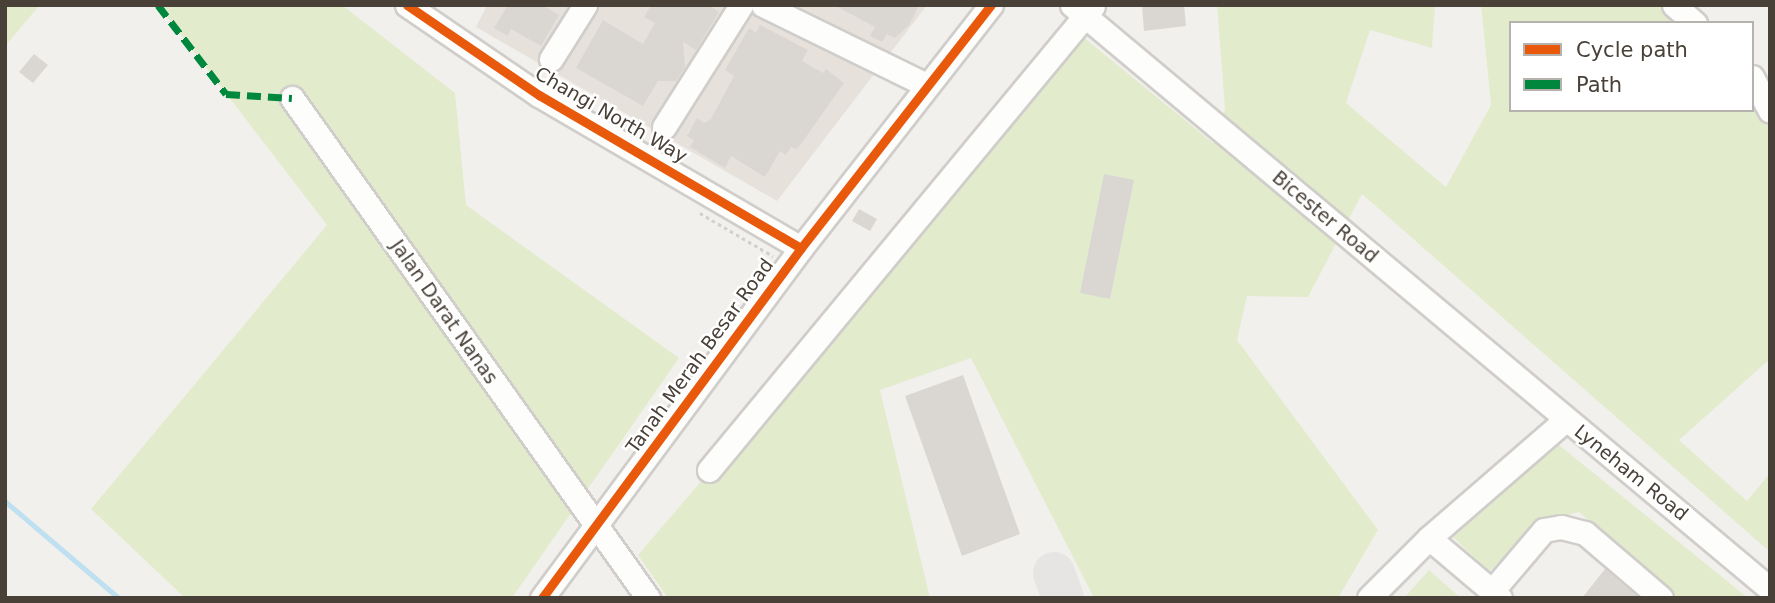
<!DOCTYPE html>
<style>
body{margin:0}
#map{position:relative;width:1775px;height:603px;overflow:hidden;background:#f2f0ed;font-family:"DejaVu Sans",sans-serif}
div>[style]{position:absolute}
.residential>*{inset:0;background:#e6e1da}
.green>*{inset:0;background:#e2eccd}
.stream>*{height:4.5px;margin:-2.25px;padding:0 2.25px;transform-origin:2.25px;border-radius:2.25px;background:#bee0f0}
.taxiway>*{height:42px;margin:-21px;padding:0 21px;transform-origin:21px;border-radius:21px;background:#e6e5e3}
.building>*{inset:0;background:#dad7d3}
.path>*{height:2.5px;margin-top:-1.25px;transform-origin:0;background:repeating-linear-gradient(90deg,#d2d0cb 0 3.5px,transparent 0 7px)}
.roads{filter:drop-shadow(2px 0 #d0cdca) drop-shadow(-2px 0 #d0cdca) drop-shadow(0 2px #d0cdca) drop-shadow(0 -2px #d0cdca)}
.minor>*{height:23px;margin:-11.5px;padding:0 11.5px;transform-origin:11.5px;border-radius:11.5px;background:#fdfdfc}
.quiet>*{height:7px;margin-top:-3.5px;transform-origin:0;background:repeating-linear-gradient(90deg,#00873e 0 14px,transparent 0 21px)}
.cycleway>*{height:9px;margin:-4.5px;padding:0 4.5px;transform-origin:4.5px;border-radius:4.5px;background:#e8590c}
span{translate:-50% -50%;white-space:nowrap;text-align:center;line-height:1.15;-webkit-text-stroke:5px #fff;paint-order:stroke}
.street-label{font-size:19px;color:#494038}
.frame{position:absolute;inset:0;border:7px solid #494038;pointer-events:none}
.legend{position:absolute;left:1509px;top:21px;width:245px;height:91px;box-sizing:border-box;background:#fff;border:2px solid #b6b3af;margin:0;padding:9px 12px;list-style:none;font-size:21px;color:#494038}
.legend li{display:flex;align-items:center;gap:14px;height:35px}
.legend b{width:35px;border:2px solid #b6b3af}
</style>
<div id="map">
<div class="residential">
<div style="clip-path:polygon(487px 5px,927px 5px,777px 201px,476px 27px)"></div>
</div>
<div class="green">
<div style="clip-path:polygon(5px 5px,40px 5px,5px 46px)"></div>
<div style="clip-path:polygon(158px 5px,342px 5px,455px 93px,466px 205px,679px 358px,512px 598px,185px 598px,91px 509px,327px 225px)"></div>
<div style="clip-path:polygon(1217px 5px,1435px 5px,1432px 48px,1370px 30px,1346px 103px,1446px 187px,1491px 105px,1481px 5px,1680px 5px,1698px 23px,1511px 23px,1511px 110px,1752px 110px,1752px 72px,1770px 84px,1770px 359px,1679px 440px,1747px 501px,1770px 473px,1770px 552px,1362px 194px,1308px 297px,1247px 296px,1237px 340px,1378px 530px,1338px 598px,1094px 598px,971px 358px,880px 390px,930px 598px,668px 598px,638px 555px,1082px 36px,1213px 143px,1225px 109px)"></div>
<div style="clip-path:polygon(1559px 445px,1748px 598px,1678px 598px,1579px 512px,1537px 523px,1489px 572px,1446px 530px)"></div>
<div style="clip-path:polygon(1429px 570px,1461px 598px,1404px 598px)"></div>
</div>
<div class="stream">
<div style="left:5px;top:501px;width:150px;rotate:40.4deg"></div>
</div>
<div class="taxiway">
<div style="left:1054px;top:573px;width:27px;rotate:70deg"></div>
</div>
<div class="building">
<div style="clip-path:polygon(508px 5px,542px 5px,559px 15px,541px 46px,511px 29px,508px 36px,494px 28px)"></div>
<div style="clip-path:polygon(651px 5px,709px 5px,719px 12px,696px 50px,683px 42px,685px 67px,676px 81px,658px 81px,643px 106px,576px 68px,603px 20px,643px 44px,655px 23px,644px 17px)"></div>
<div style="clip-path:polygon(834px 5px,919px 5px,909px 25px,895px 38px,887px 34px,882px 42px,870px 36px,875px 27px)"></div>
<div style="clip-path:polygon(1142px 5px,1184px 5px,1186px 26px,1144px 31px)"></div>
<div style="clip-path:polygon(760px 25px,808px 50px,802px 61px,823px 73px,826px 69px,844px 83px,801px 144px,796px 149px,791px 147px,786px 155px,780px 151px,765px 177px,731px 156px,725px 168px,690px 147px,694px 140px,687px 136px,697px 118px,704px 123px,711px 119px,734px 76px,725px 70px,749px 28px,756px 33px)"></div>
<div style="clip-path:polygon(34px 54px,48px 65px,33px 83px,19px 72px)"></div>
<div style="clip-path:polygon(1104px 174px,1134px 180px,1110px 299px,1080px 293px)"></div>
<div style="clip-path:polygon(859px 209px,877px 219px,870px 231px,852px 221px)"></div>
<div style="clip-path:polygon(963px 375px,1020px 534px,962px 556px,905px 396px)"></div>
<div style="clip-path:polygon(1605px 569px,1639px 598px,1582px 598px)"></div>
</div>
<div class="path">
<div style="left:700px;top:213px;width:85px;rotate:30.5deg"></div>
</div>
<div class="roads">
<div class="minor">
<div style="left:407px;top:5px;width:160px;rotate:34.3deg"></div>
<div style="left:539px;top:95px;width:303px;rotate:30.3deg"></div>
<div style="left:763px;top:5px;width:182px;rotate:26.1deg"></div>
<div style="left:1072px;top:5px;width:910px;rotate:39.92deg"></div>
<div style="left:1674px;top:5px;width:28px;rotate:41deg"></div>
<div style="left:551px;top:59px;width:64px;rotate:-57.8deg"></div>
<div style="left:1752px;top:77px;width:38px;rotate:62deg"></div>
<div style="left:292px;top:98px;width:614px;rotate:54.55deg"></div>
<div style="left:664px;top:127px;width:144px;rotate:-57.7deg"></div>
<div style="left:709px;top:470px;width:602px;rotate:-50.39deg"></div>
<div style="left:1429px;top:538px;width:93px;rotate:40.2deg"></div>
<div style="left:1492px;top:591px;width:80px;rotate:-49.6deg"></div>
<div style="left:1544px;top:530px;width:17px;rotate:-10deg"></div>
<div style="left:1561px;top:527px;width:25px;rotate:14deg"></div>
<div style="left:1585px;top:533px;width:100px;rotate:40.5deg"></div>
<div style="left:542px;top:598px;width:435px;rotate:-53.5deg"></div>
<div style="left:801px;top:248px;width:308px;rotate:-52deg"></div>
<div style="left:1369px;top:598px;width:85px;rotate:-45deg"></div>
<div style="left:1429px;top:538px;width:180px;rotate:-40.9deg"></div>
</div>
</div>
<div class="quiet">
<div style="left:158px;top:5px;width:112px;rotate:52.6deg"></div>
<div style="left:226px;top:94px;width:66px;rotate:3.5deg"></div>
</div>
<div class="cycleway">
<div style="left:407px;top:5px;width:160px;rotate:34.3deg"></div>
<div style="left:539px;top:95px;width:303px;rotate:30.3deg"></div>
<div style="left:542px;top:598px;width:435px;rotate:-53.5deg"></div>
<div style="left:801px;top:248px;width:308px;rotate:-52deg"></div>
</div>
<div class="street-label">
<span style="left:611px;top:115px;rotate:30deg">Changi North Way</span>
<span style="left:1325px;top:217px;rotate:40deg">Bicester Road</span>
<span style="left:444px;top:312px;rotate:55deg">Jalan Darat Nanas</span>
<span style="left:700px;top:356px;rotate:-54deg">Tanah Merah Besar Road</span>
<span style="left:1631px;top:473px;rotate:39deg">Lyneham Road</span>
</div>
<div class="frame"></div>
<ul class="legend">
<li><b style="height:9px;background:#e8590c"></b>Cycle path</li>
<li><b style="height:9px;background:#00873e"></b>Path</li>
</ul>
</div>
